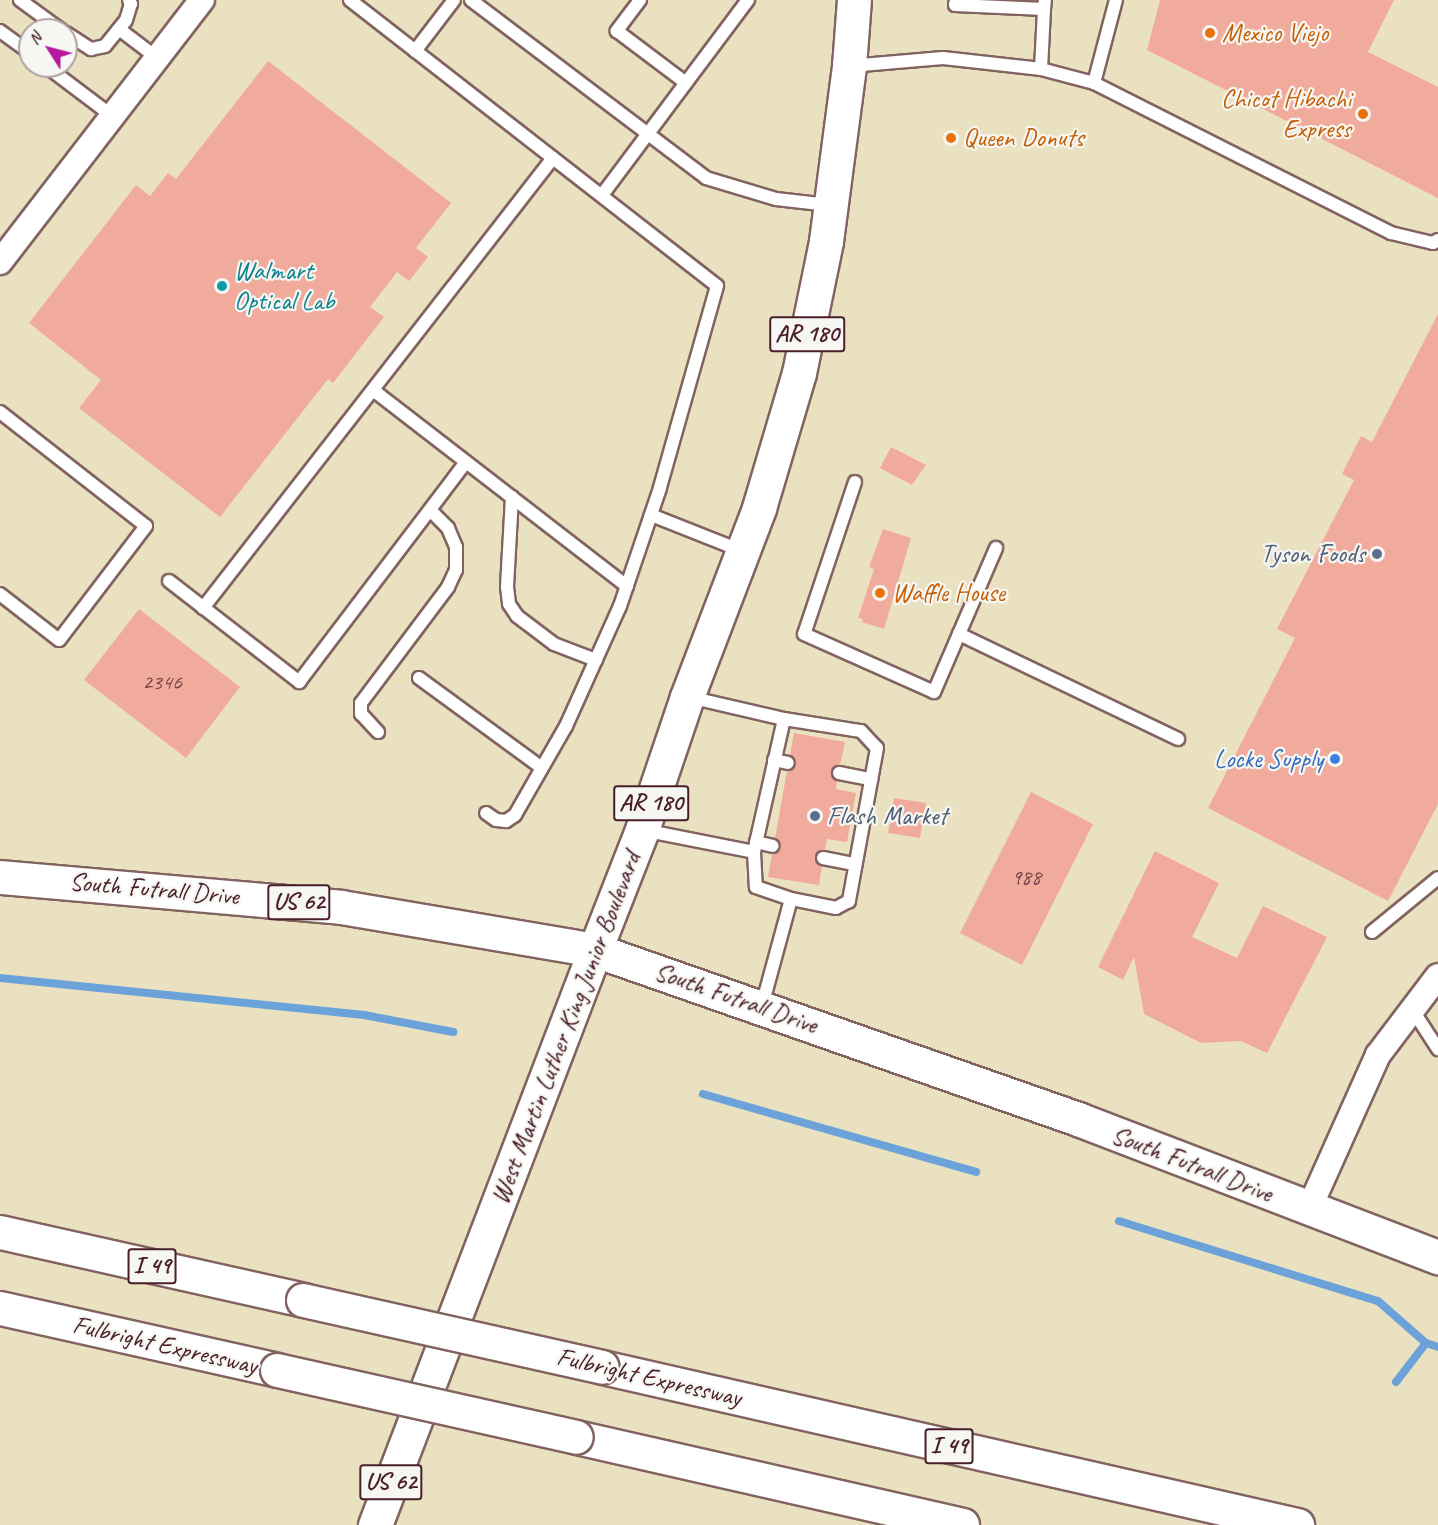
<!DOCTYPE html>
<style>
body{margin:0}
#map{position:relative;width:1438px;height:1525px;overflow:hidden;background:#eae1c1;font-family:Caveat,sans-serif}
div>[style]{position:absolute}
.stream>*{height:8px;margin:-4px;padding:0 4px;transform-origin:4px;border-radius:4px;background:#6ba2d9}
.building>*{inset:0;background:#f1ab9c}
.roads{filter:drop-shadow(2px 0 #826360) drop-shadow(-2px 0 #826360) drop-shadow(0 2px #826360) drop-shadow(0 -2px #826360)}
.service>*{height:12px;margin:-6px;padding:0 6px;transform-origin:6px;border-radius:6px;background:#fff}
.minor>*{height:24px;margin:-12px;padding:0 12px;transform-origin:12px;border-radius:12px;background:#fff}
.secondary>*{height:33px;margin:-16.5px;padding:0 16.5px;transform-origin:16.5px;border-radius:16.5px;background:#fff}
.primary>*{height:33px;margin:-16.5px;padding:0 16.5px;transform-origin:16.5px;border-radius:16.5px;background:#fff}
.trunk>*{height:33px;margin:-16.5px;padding:0 16.5px;transform-origin:16.5px;border-radius:16.5px;background:#fff}
.motorway>*{height:33px;margin:-16.5px;padding:0 16.5px;transform-origin:16.5px;border-radius:16.5px;background:#fff}
.bridges{filter:drop-shadow(2px 0 #826360) drop-shadow(-2px 0 #826360) drop-shadow(0 2px #826360) drop-shadow(0 -2px #826360)}
.motorway-bridge>*{height:33px;margin:-16.5px;padding:0 16.5px;transform-origin:16.5px;border-radius:16.5px;background:#fff}
.dots>*{width:16px;height:16px;translate:-50% -50%;box-sizing:border-box;border:3px solid #f6f6f2;border-radius:50%}
span{translate:-50% -50%;white-space:nowrap;text-align:center;line-height:1.15;-webkit-text-stroke:4.5px #f6f6f2;paint-order:stroke}
.number-label{font-size:22px;color:#744247}
.number-label span{-webkit-text-stroke-width:0}
.shield-label span{padding:2px 4px;background:#f6f6f2;border:2px solid;border-radius:4px;-webkit-text-stroke-width:0}
.shield-label{font-size:24px;color:#4a1f2b;font-weight:700}
.food-label{font-size:26px;color:#c56008}
.left{translate:0 -50%;text-align:left}
.right{translate:-100% -50%;text-align:right}
.culture-label{font-size:26px;color:#0d838f}
.service-label{font-size:26px;color:#4e5e75}
.shop-label{font-size:26px;color:#366cbe}
.street-label{font-size:26px;color:#4a1f2b}
.north{position:absolute;left:18px;top:18px;width:60px;height:60px;box-sizing:border-box;background:#f6f6f2;border:2px solid #b1a0a2;border-radius:50%;rotate:306deg;font-size:16px;font-weight:700;line-height:24px;text-align:center;color:#4a1f2b}
.north::after{content:'';display:block;margin:auto;width:21px;height:27px;background:#b5179e;clip-path:polygon(50% 0,100% 100%,50% 72%,0 100%)}
</style>
<div id="map">
<div class="stream">
<div style="left:0;top:978px;width:366px;rotate:5.8deg"></div>
<div style="left:364px;top:1015px;width:91px;rotate:10.8deg"></div>
<div style="left:703px;top:1094px;width:284px;rotate:15.9deg"></div>
<div style="left:1119px;top:1221px;width:271px;rotate:17.2deg"></div>
<div style="left:1378px;top:1301px;width:64px;rotate:41.2deg"></div>
<div style="left:1426px;top:1343px;width:13px;rotate:18deg"></div>
<div style="left:1396px;top:1382px;width:49px;rotate:-52.4deg"></div>
</div>
<div class="building">
<div style="clip-path:polygon(1160px 0,1394px 0,1368px 52px,1438px 87px,1438px 198px,1147px 50px)"></div>
<div style="clip-path:polygon(268px 61px,451px 203px,416px 248px,428px 257px,409px 281px,397px 272px,370px 307px,384px 317px,333px 383px,328px 379px,220px 517px,79px 408px,101px 380px,29px 323px,136px 185px,150px 196px,168px 173px,176px 179px)"></div>
<div style="clip-path:polygon(1438px 314px,1438px 804px,1388px 901px,1208px 808px,1295px 638px,1277px 629px,1354px 480px,1342px 474px,1361px 436px,1372px 442px)"></div>
<div style="clip-path:polygon(891px 447px,926px 465px,912px 485px,880px 468px)"></div>
<div style="clip-path:polygon(883px 529px,911px 538px,884px 629px,862px 622px,863px 619px,858px 618px,874px 569px,869px 567px)"></div>
<div style="clip-path:polygon(139px 609px,240px 687px,186px 758px,84px 680px)"></div>
<div style="clip-path:polygon(794px 733px,845px 742px,840px 765px,833px 767px,831px 775px,837px 781px,836px 789px,856px 793px,847px 842px,827px 839px,825px 850px,820px 850px,815px 856px,817px 864px,822px 866px,819px 885px,768px 877px,772px 854px,779px 852px,781px 847px,779px 840px,775px 838px,787px 771px,794px 769px,796px 764px,794px 757px,790px 755px)"></div>
<div style="clip-path:polygon(1031px 792px,1093px 824px,1022px 965px,960px 933px)"></div>
<div style="clip-path:polygon(894px 798px,926px 803px,920px 838px,888px 833px)"></div>
<div style="clip-path:polygon(1155px 851px,1219px 883px,1192px 937px,1237px 958px,1263px 906px,1327px 937px,1267px 1053px,1241px 1041px,1201px 1043px,1144px 1014px,1134px 957px,1123px 980px,1098px 967px)"></div>
</div>
<div class="roads">
<div class="service">
<div style="left:20px;top:0;width:51px;rotate:36.2deg"></div>
<div style="left:350px;top:0;width:465px;rotate:37.9deg"></div>
<div style="left:717px;top:286px;width:210px;rotate:105.8deg"></div>
<div style="left:660px;top:488px;width:125px;rotate:108.7deg"></div>
<div style="left:620px;top:606px;width:132px;rotate:114.2deg"></div>
<div style="left:566px;top:726px;width:103px;rotate:119.8deg"></div>
<div style="left:515px;top:815px;width:11px;rotate:146deg"></div>
<div style="left:506px;top:821px;width:10px;rotate:-174deg"></div>
<div style="left:496px;top:820px;width:12px;rotate:-145deg"></div>
<div style="left:471px;top:0;width:295px;rotate:37.1deg"></div>
<div style="left:706px;top:178px;width:73px;rotate:16.7deg"></div>
<div style="left:776px;top:199px;width:53px;rotate:6.5deg"></div>
<div style="left:640px;top:0;width:39px;rotate:127deg"></div>
<div style="left:617px;top:31px;width:86px;rotate:37deg"></div>
<div style="left:956px;top:0;width:5px;rotate:101deg"></div>
<div style="left:955px;top:5px;width:89px;rotate:2.6deg"></div>
<div style="left:1044px;top:9px;width:9px;rotate:-84deg"></div>
<div style="left:119px;top:29px;width:48px;rotate:37.3deg"></div>
<div style="left:0;top:31px;width:37px;rotate:36deg"></div>
<div style="left:66px;top:33px;width:30px;rotate:33deg"></div>
<div style="left:91px;top:49px;width:14px;rotate:-12deg"></div>
<div style="left:105px;top:46px;width:33px;rotate:-51deg"></div>
<div style="left:126px;top:20px;width:17px;rotate:-73deg"></div>
<div style="left:131px;top:4px;width:4px;rotate:-117deg"></div>
<div style="left:415px;top:51px;width:64px;rotate:-52.6deg"></div>
<div style="left:46px;top:66px;width:83px;rotate:37.1deg"></div>
<div style="left:850px;top:66px;width:93px;rotate:-4.9deg"></div>
<div style="left:943px;top:58px;width:99px;rotate:6.4deg"></div>
<div style="left:1041px;top:69px;width:55px;rotate:14.8deg"></div>
<div style="left:1094px;top:83px;width:333px;rotate:26.8deg"></div>
<div style="left:1391px;top:233px;width:43px;rotate:13.4deg"></div>
<div style="left:1433px;top:243px;width:6px;rotate:-31deg"></div>
<div style="left:1041px;top:69px;width:60px;rotate:-87.1deg"></div>
<div style="left:1094px;top:83px;width:86px;rotate:-75.2deg"></div>
<div style="left:602px;top:195px;width:244px;rotate:-53.2deg"></div>
<div style="left:373px;top:390px;width:321px;rotate:37.7deg"></div>
<div style="left:0;top:412px;width:185px;rotate:38deg"></div>
<div style="left:146px;top:526px;width:143px;rotate:127.3deg"></div>
<div style="left:59px;top:640px;width:75px;rotate:-142.1deg"></div>
<div style="left:855px;top:482px;width:160px;rotate:108.5deg"></div>
<div style="left:804px;top:634px;width:142px;rotate:24deg"></div>
<div style="left:934px;top:692px;width:157px;rotate:-66.7deg"></div>
<div style="left:512px;top:497px;width:90px;rotate:93.2deg"></div>
<div style="left:507px;top:587px;width:17px;rotate:83deg"></div>
<div style="left:509px;top:604px;width:14px;rotate:56deg"></div>
<div style="left:517px;top:616px;width:46px;rotate:37.1deg"></div>
<div style="left:554px;top:644px;width:45px;rotate:20.9deg"></div>
<div style="left:651px;top:515px;width:98px;rotate:21.6deg"></div>
<div style="left:169px;top:581px;width:165px;rotate:37.8deg"></div>
<div style="left:299px;top:682px;width:276px;rotate:-52.8deg"></div>
<div style="left:203px;top:608px;width:570px;rotate:-52.13deg"></div>
<div style="left:959px;top:634px;width:243px;rotate:25.6deg"></div>
<div style="left:419px;top:678px;width:152px;rotate:36.2deg"></div>
<div style="left:689px;top:697px;width:98px;rotate:13deg"></div>
<div style="left:784px;top:719px;width:78px;rotate:8.9deg"></div>
<div style="left:861px;top:731px;width:23px;rotate:47deg"></div>
<div style="left:877px;top:748px;width:156px;rotate:100.4deg"></div>
<div style="left:849px;top:901px;width:15px;rotate:152deg"></div>
<div style="left:836px;top:908px;width:46px;rotate:-168.7deg"></div>
<div style="left:791px;top:899px;width:111px;rotate:105.2deg"></div>
<div style="left:378px;top:732px;width:25px;rotate:-133deg"></div>
<div style="left:361px;top:714px;width:11px;rotate:-90deg"></div>
<div style="left:361px;top:703px;width:145px;rotate:-53.1deg"></div>
<div style="left:448px;top:587px;width:19px;rotate:-65deg"></div>
<div style="left:456px;top:570px;width:23px;rotate:-90deg"></div>
<div style="left:456px;top:547px;width:21px;rotate:-113deg"></div>
<div style="left:448px;top:528px;width:25px;rotate:-135deg"></div>
<div style="left:774px;top:760px;width:14px;rotate:12deg"></div>
<div style="left:839px;top:773px;width:33px;rotate:11deg"></div>
<div style="left:643px;top:830px;width:113px;rotate:11.2deg"></div>
<div style="left:754px;top:852px;width:35px;rotate:87deg"></div>
<div style="left:756px;top:887px;width:37px;rotate:19deg"></div>
<div style="left:756px;top:842px;width:17px;rotate:13deg"></div>
<div style="left:754px;top:852px;width:136px;rotate:-77.3deg"></div>
<div style="left:823px;top:858px;width:33px;rotate:11deg"></div>
<div style="left:1372px;top:932px;width:85px;rotate:-39.3deg"></div>
<div style="left:1412px;top:1009px;width:48px;rotate:57deg"></div>
</div>
<div class="minor">
<div style="left:0;top:262px;width:331px;rotate:-52.4deg"></div>
<div style="left:1309px;top:1209px;width:169px;rotate:-65.9deg"></div>
<div style="left:1378px;top:1055px;width:99px;rotate:-52.8deg"></div>
</div>
<div class="secondary">
<div style="left:595px;top:950px;width:512px;rotate:19.28deg"></div>
<div style="left:1078px;top:1119px;width:386px;rotate:21deg"></div>
</div>
<div class="primary">
<div style="left:595px;top:950px;width:129px;rotate:-68.6deg"></div>
<div style="left:642px;top:830px;width:140px;rotate:-71.3deg"></div>
<div style="left:687px;top:697px;width:202px;rotate:-69.1deg"></div>
<div style="left:759px;top:508px;width:141px;rotate:-73.5deg"></div>
<div style="left:799px;top:373px;width:135px;rotate:-78.4deg"></div>
<div style="left:826px;top:241px;width:177px;rotate:-82.5deg"></div>
<div style="left:849px;top:66px;width:66px;rotate:-85.7deg"></div>
</div>
<div class="trunk">
<div style="left:0;top:877px;width:342px;rotate:5deg"></div>
<div style="left:341px;top:907px;width:258px;rotate:9.6deg"></div>
<div style="left:595px;top:950px;width:616px;rotate:110.94deg"></div>
</div>
<div class="motorway">
<div style="left:0;top:1232px;width:311px;rotate:12.6deg"></div>
<div style="left:0;top:1308px;width:284px;rotate:12.6deg"></div>
<div style="left:602px;top:1367px;width:713px;rotate:12.81deg"></div>
<div style="left:576px;top:1437px;width:396px;rotate:12.8deg"></div>
</div>
</div>
<div class="bridges">
<div class="motorway-bridge">
<div style="left:303px;top:1300px;width:306px;rotate:12.6deg"></div>
<div style="left:277px;top:1370px;width:306px;rotate:12.6deg"></div>
</div>
</div>
<div class="dots">
<div style="left:1210px;top:33px;background:#e8710a"></div>
<div style="left:1363px;top:114px;background:#e8710a"></div>
<div style="left:951px;top:138px;background:#e8710a"></div>
<div style="left:222px;top:286px;background:#0f9aa8"></div>
<div style="left:1377px;top:554px;background:#5c6f8a"></div>
<div style="left:880px;top:593px;background:#e8710a"></div>
<div style="left:1335px;top:759px;background:#3f7fe0"></div>
<div style="left:815px;top:816px;background:#5c6f8a"></div>
</div>
<div class="number-label">
<span style="left:162px;top:683px">2346</span>
<span style="left:1026px;top:878px">988</span>
</div>
<div class="shield-label">
<span style="left:807px;top:334px">AR 180</span>
<span style="left:651px;top:803px">AR 180</span>
<span style="left:299px;top:902px">US 62</span>
<span style="left:152px;top:1266px">I 49</span>
<span style="left:949px;top:1446px">I 49</span>
<span style="left:391px;top:1482px">US 62</span>
</div>
<div class="food-label">
<span class="left" style="left:1222px;top:33px">Mexico Viejo</span>
<span class="right" style="left:1351px;top:114px">Chicot Hibachi<br>Express</span>
<span class="left" style="left:963px;top:138px">Queen Donuts</span>
<span class="left" style="left:892px;top:593px">Waffle House</span>
</div>
<div class="culture-label">
<span class="left" style="left:234px;top:286px">Walmart<br>Optical Lab</span>
</div>
<div class="service-label">
<span class="right" style="left:1365px;top:554px">Tyson Foods</span>
<span class="left" style="left:827px;top:816px">Flash Market</span>
</div>
<div class="shop-label">
<span class="right" style="left:1323px;top:759px">Locke Supply</span>
</div>
<div class="street-label">
<span style="left:154px;top:889px;rotate:5deg">South Futrall Drive</span>
<span style="left:736px;top:998px;rotate:19deg">South Futrall Drive</span>
<span style="left:566px;top:1028px;rotate:-69deg">West Martin Luther King Junior Boulevard</span>
<span style="left:1192px;top:1164px;rotate:21deg">South Futrall Drive</span>
<span style="left:165px;top:1345px;rotate:13deg">Fulbright Expressway</span>
<span style="left:649px;top:1377px;rotate:13deg">Fulbright Expressway</span>
</div>
<div class="north">N</div>
</div>
